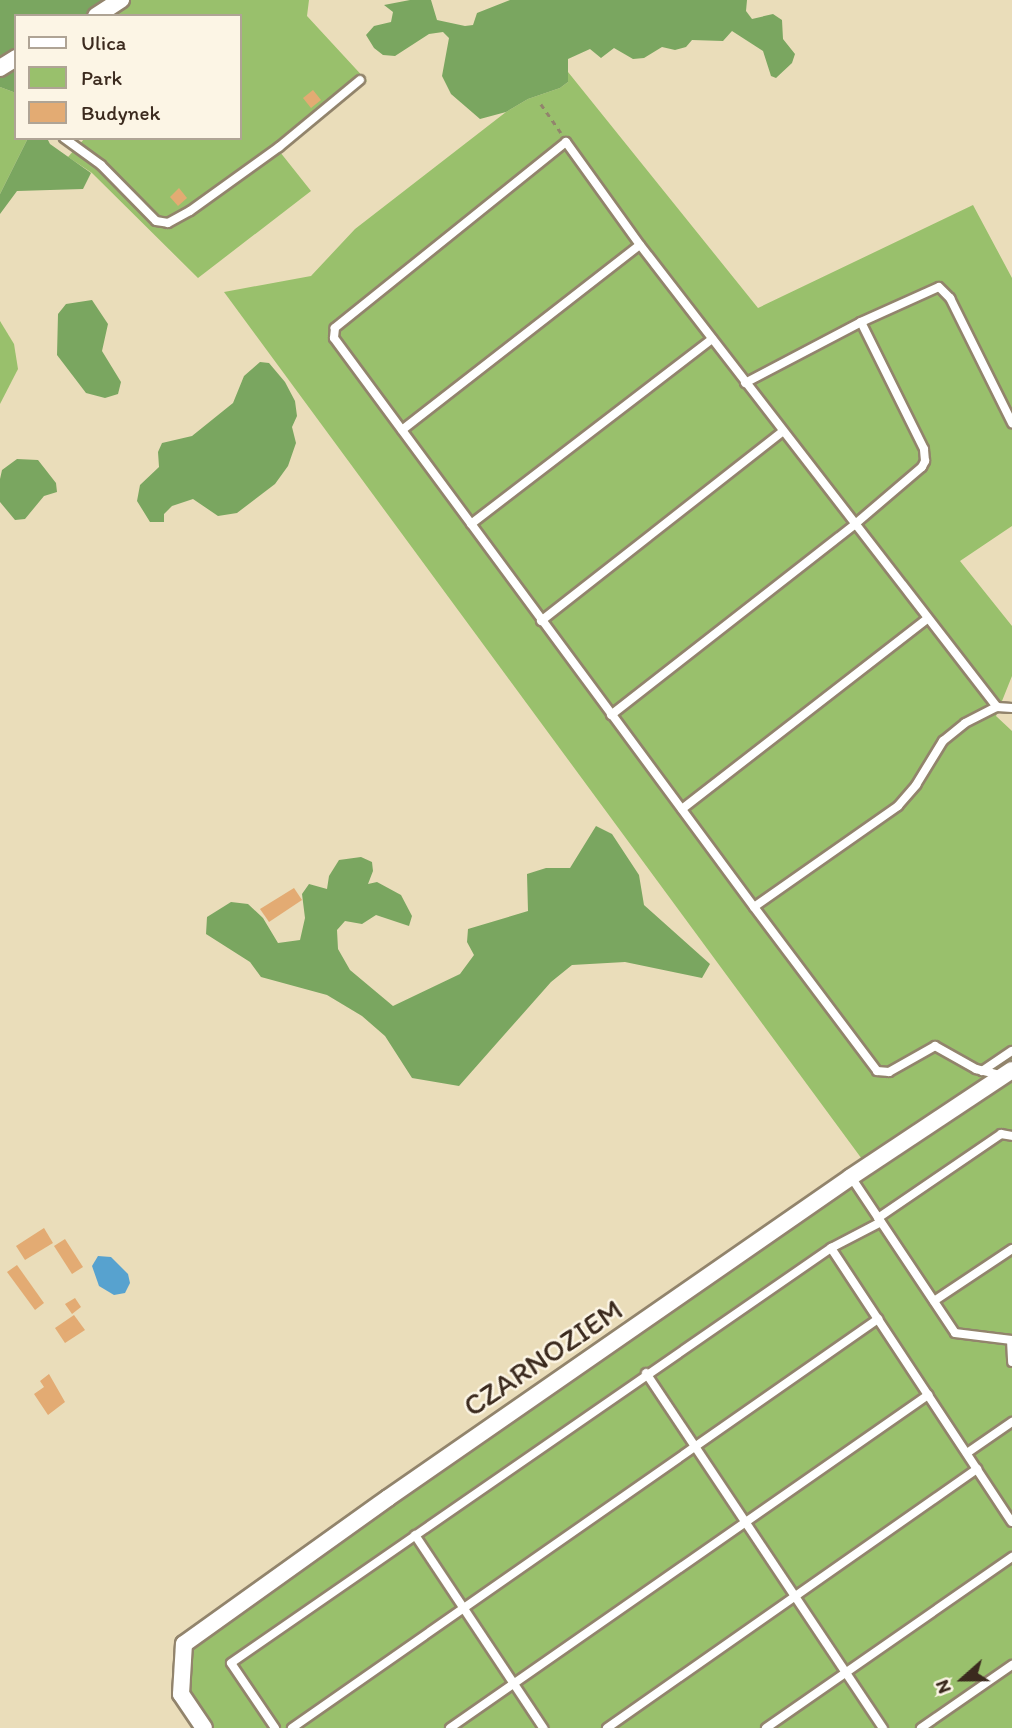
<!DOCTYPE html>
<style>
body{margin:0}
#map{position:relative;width:1012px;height:1728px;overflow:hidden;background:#eaddba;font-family:Itim,sans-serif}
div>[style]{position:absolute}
.green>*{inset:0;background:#99c06c}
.forest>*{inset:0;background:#7aa660}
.water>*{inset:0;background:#57a2cf}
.building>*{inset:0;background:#e3ab73}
.path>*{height:2.5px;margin-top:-1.25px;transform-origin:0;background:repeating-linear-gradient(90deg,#92846c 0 5px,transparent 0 10px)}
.roads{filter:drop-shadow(2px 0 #92846c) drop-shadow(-2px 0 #92846c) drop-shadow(0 2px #92846c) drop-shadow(0 -2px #92846c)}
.service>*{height:8px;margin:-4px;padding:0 4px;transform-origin:4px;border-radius:4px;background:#fff}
.minor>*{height:16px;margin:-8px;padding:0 8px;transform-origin:8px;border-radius:8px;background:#fff}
span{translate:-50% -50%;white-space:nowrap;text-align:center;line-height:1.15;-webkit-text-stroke:5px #fcf5e5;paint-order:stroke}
.street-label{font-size:30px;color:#3b2a1e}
.legend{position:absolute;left:14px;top:14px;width:228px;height:126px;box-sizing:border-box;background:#fcf5e5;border:2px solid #afa495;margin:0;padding:9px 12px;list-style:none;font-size:21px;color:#3b2a1e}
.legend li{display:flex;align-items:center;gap:14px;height:35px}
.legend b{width:35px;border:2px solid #afa495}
.north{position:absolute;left:928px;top:1644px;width:70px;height:70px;-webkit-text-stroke:5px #fcf5e5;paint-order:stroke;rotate:249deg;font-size:19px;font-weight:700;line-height:28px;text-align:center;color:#3b2a1e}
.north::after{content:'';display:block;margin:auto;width:24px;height:32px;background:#3b2a1e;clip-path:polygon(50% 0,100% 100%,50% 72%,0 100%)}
</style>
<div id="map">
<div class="green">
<div style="clip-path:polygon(128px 0,309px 0,307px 16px,367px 81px,280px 152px,311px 191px,198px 278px,92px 173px,68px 157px,85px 138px,240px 138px,240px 16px,108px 16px)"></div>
<div style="clip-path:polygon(568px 72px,758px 308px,973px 205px,1012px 278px,1012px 526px,960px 561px,1012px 626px,1012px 676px,996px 716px,1012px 731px,1012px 1728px,210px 1728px,187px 1685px,192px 1645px,325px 1547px,870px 1170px,224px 292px,311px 276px,355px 229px,506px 112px,528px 99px,560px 88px,568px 82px)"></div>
<div style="clip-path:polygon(0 87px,16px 93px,16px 138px,28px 138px,0 194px)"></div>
<div style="clip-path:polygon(0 321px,14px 344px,18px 369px,0 404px)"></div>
</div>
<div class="forest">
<div style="clip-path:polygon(0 0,110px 0,91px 16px,16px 16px,16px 93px,0 87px)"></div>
<div style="clip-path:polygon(410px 0,431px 0,437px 20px,465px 26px,473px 25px,477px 13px,510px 0,747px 0,746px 11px,752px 19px,773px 14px,782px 20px,783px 39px,795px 54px,792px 63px,776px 78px,771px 76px,763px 51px,732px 31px,723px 41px,692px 40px,686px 47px,675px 50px,662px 47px,644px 58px,633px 59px,614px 48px,601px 58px,590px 49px,568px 59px,568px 82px,560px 88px,528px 99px,506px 112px,480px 119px,451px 94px,442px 76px,449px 38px,443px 32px,429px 34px,395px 56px,383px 55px,374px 48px,366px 35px,374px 26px,391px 22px,393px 12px,384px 5px)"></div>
<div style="clip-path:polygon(28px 138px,47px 138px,50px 144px,91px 173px,83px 189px,17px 191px,0 214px,0 194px)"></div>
<div style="clip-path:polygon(92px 300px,108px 324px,102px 351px,121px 382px,118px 394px,105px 398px,86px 393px,57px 355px,58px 314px,66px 304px)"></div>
<div style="clip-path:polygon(260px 362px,269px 363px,285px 382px,295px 401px,297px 416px,292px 427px,296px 443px,288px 466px,275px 484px,237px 513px,218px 516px,193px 499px,172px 506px,164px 514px,164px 522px,150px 522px,137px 501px,140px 485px,159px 467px,158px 452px,162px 443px,192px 436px,233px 403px,244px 376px)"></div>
<div style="clip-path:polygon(17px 459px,38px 460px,56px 483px,57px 492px,44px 496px,25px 519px,15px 520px,0 502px,0 479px,2px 470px)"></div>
<div style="clip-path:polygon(596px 826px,612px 834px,639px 875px,644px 905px,710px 964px,702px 978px,625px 962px,572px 965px,551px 982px,459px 1086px,412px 1078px,385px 1036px,362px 1016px,327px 995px,261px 977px,250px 962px,206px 934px,207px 917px,231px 902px,248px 904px,263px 918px,278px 943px,300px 940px,305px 918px,302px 894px,309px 884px,327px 889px,329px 876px,339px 860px,361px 857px,372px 862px,373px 871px,368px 884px,377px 882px,401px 895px,412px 916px,409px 926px,376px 915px,362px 924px,345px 921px,337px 930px,338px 949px,350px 970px,393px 1006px,460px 974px,474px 955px,467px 942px,468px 929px,528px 911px,527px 874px,546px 868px,570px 868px)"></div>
</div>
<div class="water">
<div style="clip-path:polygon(98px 1256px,111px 1257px,128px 1274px,130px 1283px,125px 1293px,114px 1295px,99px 1286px,92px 1266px)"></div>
</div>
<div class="building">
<div style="clip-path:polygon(313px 90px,321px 100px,311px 108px,303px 98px)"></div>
<div style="clip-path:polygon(179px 188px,187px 198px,178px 206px,170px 197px)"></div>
<div style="clip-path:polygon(294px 888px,302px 900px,269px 922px,260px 909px)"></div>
<div style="clip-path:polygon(44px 1228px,53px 1243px,25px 1260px,16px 1246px)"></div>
<div style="clip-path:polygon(65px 1239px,83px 1267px,72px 1274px,54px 1246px)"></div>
<div style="clip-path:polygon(17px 1265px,44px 1303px,35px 1310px,7px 1272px)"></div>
<div style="clip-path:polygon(75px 1298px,81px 1307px,72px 1314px,65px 1304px)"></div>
<div style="clip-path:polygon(74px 1315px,85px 1330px,65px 1343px,55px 1328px)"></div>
<div style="clip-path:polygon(49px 1374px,65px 1402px,48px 1415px,34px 1394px,44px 1387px,40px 1381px)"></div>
</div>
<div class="path">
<div style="left:541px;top:104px;width:35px;rotate:55deg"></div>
</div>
<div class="roads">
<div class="service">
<div style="left:64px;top:138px;width:46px;rotate:36.1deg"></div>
<div style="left:101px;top:165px;width:78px;rotate:45.5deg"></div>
<div style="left:156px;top:221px;width:12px;rotate:9deg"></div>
<div style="left:168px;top:223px;width:25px;rotate:-29deg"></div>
<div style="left:190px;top:211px;width:110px;rotate:-35.7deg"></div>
<div style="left:279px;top:147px;width:105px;rotate:-39.6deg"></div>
<div style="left:745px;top:383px;width:131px;rotate:-27.7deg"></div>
<div style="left:861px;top:322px;width:85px;rotate:-24.2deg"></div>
<div style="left:939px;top:287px;width:16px;rotate:45deg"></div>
<div style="left:950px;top:298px;width:140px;rotate:63.6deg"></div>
<div style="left:402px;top:430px;width:301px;rotate:-37.9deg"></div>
<div style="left:471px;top:524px;width:304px;rotate:-37.5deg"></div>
<div style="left:541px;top:621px;width:306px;rotate:-38.1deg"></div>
<div style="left:997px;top:707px;width:584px;rotate:-127.69deg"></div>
<div style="left:640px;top:245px;width:127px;rotate:-125.7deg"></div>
<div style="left:566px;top:142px;width:297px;rotate:141.2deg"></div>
<div style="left:335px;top:328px;width:10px;rotate:96deg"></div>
<div style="left:334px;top:338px;width:707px;rotate:53.57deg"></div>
<div style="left:754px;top:907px;width:176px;rotate:-35deg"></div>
<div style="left:898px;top:806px;width:28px;rotate:-49deg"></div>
<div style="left:916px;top:785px;width:52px;rotate:-58.5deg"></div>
<div style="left:943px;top:741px;width:28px;rotate:-39deg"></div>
<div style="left:965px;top:723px;width:36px;rotate:-27deg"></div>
<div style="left:997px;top:707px;width:15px;rotate:4deg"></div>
<div style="left:611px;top:715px;width:308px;rotate:-38deg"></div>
<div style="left:854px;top:525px;width:89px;rotate:-40.5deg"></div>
<div style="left:922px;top:467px;width:7px;rotate:-63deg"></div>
<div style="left:925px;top:461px;width:12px;rotate:-95deg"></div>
<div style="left:924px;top:449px;width:142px;rotate:-116.4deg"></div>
<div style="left:682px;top:809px;width:310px;rotate:-37.8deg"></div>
<div style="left:754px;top:907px;width:205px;rotate:53.1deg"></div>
<div style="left:877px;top:1071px;width:12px;rotate:5deg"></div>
<div style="left:889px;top:1072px;width:53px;rotate:-29.5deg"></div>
<div style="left:935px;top:1046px;width:47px;rotate:29.3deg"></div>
<div style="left:976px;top:1069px;width:25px;rotate:14deg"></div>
<div style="left:982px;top:1071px;width:36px;rotate:-34deg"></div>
<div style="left:851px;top:1177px;width:187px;rotate:56.3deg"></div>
<div style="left:955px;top:1333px;width:57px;rotate:7deg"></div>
<div style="left:878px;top:1218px;width:149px;rotate:-34.3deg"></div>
<div style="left:1001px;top:1134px;width:11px;rotate:10deg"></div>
<div style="left:831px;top:1248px;width:328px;rotate:56.6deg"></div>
<div style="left:934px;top:1301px;width:94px;rotate:-33.7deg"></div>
<div style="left:1011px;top:1340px;width:22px;rotate:87deg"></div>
<div style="left:646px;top:1373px;width:427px;rotate:56.3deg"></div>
<div style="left:967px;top:1453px;width:55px;rotate:-34.6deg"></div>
<div style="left:415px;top:1535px;width:232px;rotate:56.4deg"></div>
<div style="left:275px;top:1728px;width:78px;rotate:-124.1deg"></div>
<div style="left:231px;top:1663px;width:730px;rotate:-34.67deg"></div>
<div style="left:831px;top:1248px;width:56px;rotate:-27.5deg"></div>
<div style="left:292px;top:1728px;width:715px;rotate:-34.91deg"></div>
<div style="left:450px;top:1728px;width:583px;rotate:-34.86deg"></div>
<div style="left:607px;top:1728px;width:452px;rotate:-35deg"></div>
<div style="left:766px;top:1728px;width:300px;rotate:-34.8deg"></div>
<div style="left:921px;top:1728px;width:111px;rotate:-34.7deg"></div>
</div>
<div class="minor">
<div style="left:96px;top:16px;width:30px;rotate:-33deg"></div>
<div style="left:0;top:68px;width:19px;rotate:-32deg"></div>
<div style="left:204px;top:1728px;width:41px;rotate:-124.1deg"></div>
<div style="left:181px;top:1694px;width:50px;rotate:-86.6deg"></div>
<div style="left:184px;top:1644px;width:251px;rotate:-35.6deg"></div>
<div style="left:388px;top:1498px;width:563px;rotate:-34.73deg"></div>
<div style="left:851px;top:1177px;width:193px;rotate:-33.6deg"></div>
</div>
</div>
<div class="street-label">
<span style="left:543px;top:1358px;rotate:-34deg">CZARNOZIEM</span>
</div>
<ul class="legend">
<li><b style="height:9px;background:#fff"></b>Ulica</li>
<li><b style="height:19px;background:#99c06c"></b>Park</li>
<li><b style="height:19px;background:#e3ab73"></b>Budynek</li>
</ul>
<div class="north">N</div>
</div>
